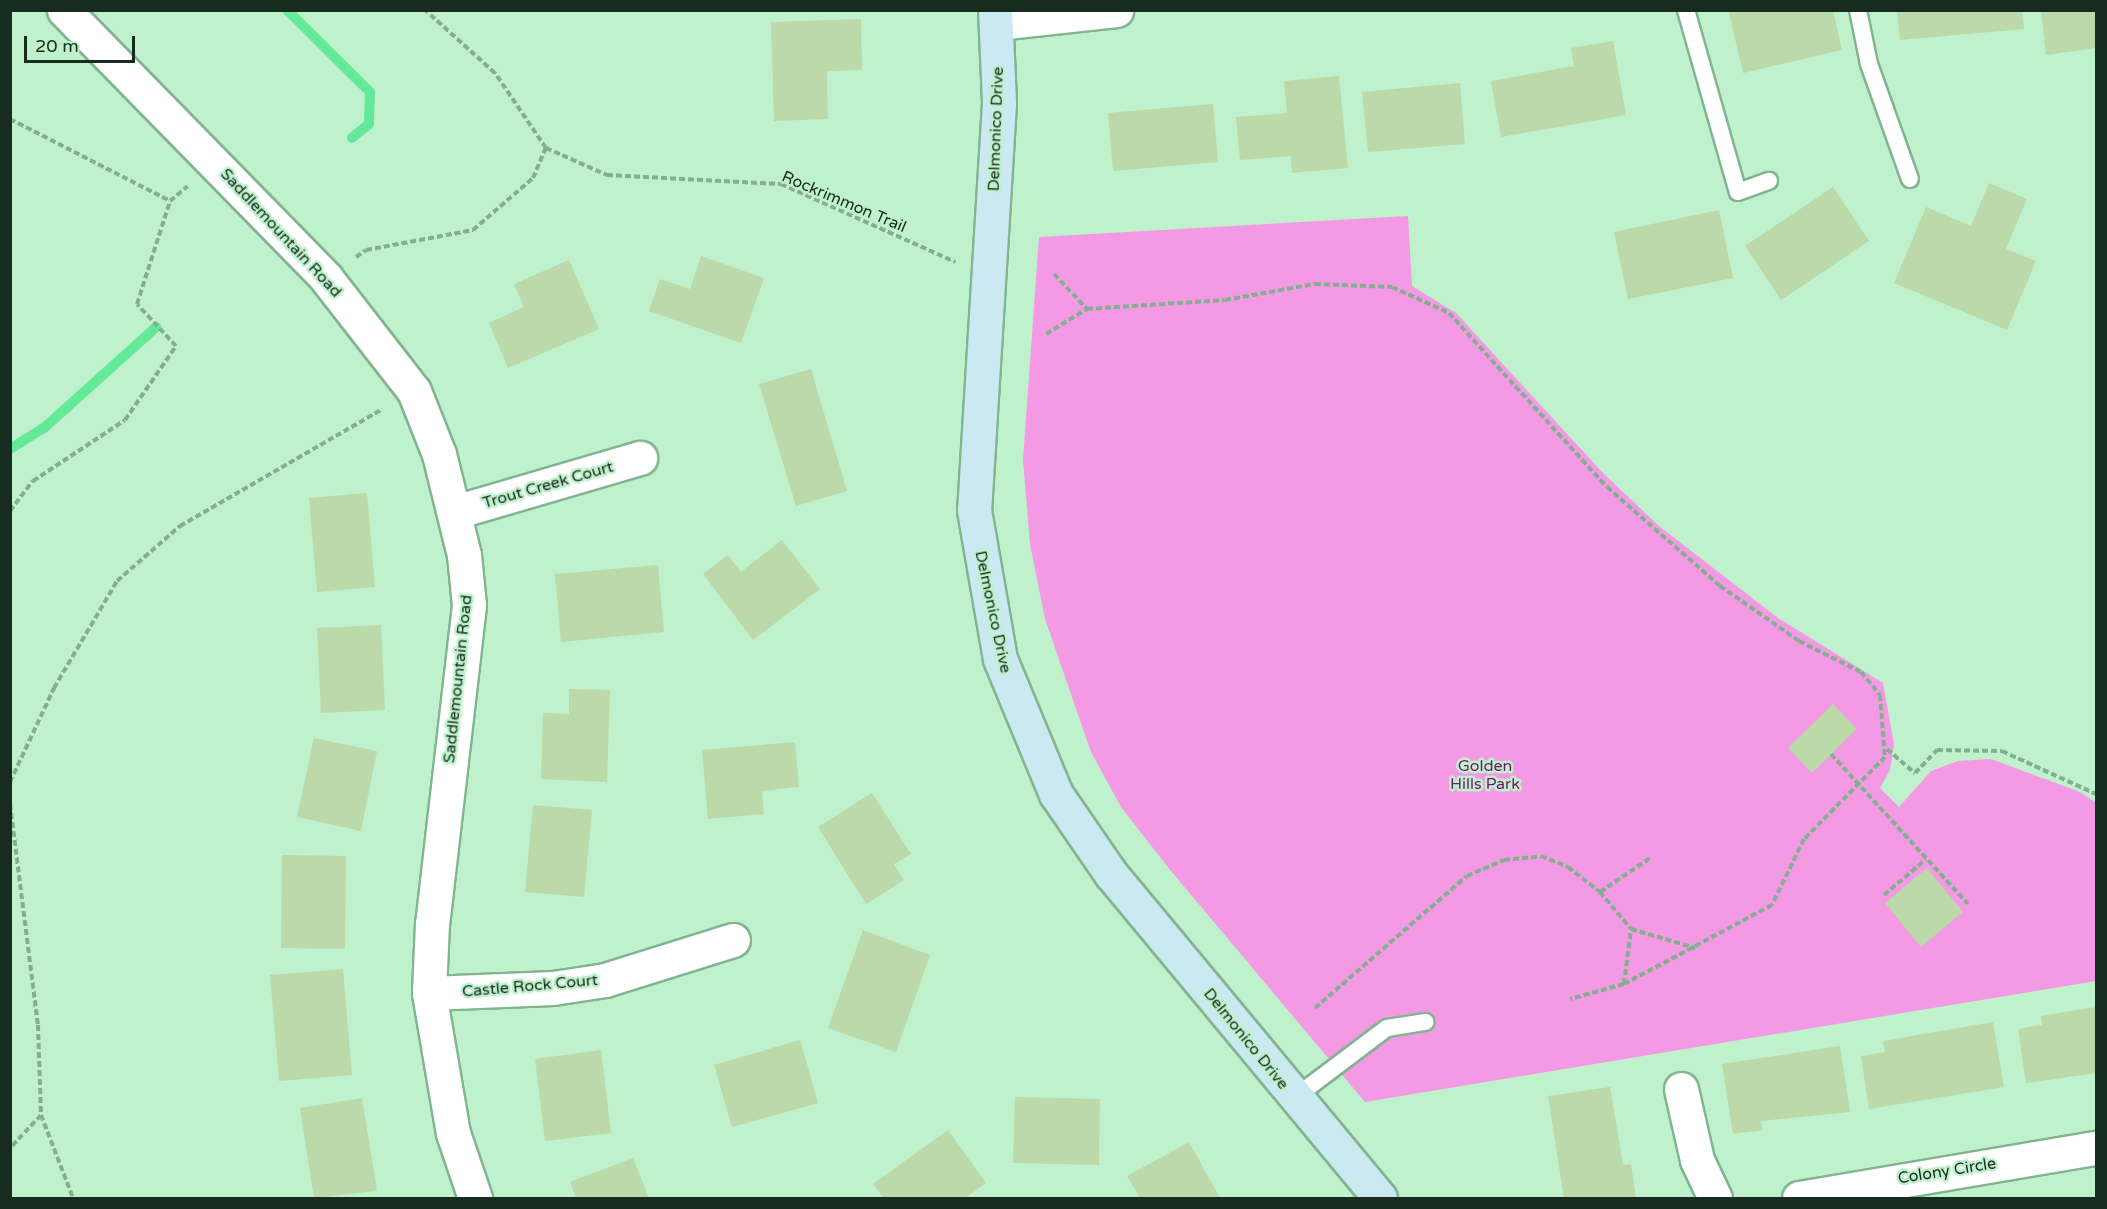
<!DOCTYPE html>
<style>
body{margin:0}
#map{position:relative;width:2107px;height:1209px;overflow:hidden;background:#bef1cc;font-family:"Varela Round",sans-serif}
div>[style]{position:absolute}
.green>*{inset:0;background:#f49ae4}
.stream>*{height:10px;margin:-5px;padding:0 5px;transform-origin:5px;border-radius:5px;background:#63e997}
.building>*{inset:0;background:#bbd9a9}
.path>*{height:4px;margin-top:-2px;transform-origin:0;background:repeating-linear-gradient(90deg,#85ae91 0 6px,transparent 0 9px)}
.roads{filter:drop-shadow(2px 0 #82b491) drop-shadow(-2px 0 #82b491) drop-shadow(0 2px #82b491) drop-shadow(0 -2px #82b491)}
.lane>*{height:16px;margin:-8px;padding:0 8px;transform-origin:8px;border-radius:8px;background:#fff}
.street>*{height:33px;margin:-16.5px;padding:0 16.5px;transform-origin:16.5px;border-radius:16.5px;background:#fff}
.secondary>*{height:33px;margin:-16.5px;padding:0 16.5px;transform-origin:16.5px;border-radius:16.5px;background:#cbe9f0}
span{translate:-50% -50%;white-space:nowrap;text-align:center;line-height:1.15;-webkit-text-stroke:5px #bef1cc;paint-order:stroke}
.street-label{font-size:16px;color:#172b1e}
.park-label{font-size:16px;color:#751769}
.frame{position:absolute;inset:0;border:12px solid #172b1e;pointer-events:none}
.scale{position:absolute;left:24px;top:36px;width:111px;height:27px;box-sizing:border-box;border:3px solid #172b1e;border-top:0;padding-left:8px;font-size:18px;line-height:21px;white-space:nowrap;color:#172b1e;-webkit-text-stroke:4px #bef1cc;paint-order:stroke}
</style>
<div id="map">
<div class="green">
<div style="clip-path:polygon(1408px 216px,1412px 286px,1456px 313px,1603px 473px,1659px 526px,1778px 618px,1883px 683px,1894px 744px,1890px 770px,1880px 788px,1899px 807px,1931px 771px,1958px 761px,1991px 759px,2080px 792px,2096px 803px,2096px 981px,1365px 1102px,1171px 871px,1121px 807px,1091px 752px,1045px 619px,1030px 544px,1023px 460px,1039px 237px)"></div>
</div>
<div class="stream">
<div style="left:287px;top:10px;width:117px;rotate:44.7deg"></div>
<div style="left:370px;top:92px;width:32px;rotate:92deg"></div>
<div style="left:369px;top:124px;width:22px;rotate:141deg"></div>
<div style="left:10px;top:449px;width:40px;rotate:-32deg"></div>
<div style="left:44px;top:428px;width:151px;rotate:-42deg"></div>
</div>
<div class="building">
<div style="clip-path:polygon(1739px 10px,1833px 10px,1842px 50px,1743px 73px,1729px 13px)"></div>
<div style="clip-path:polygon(1897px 10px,2022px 10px,2024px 29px,1900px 40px)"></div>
<div style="clip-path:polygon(2041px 10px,2096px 10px,2096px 48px,2046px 55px)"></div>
<div style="clip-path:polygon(861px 19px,862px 70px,827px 71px,828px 119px,774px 121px,771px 22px)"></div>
<div style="clip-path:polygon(1613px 41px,1626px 115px,1501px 137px,1491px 81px,1574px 66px,1571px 48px)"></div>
<div style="clip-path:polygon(1339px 76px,1348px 168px,1292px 173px,1291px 156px,1240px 160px,1236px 117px,1287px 113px,1284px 81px)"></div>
<div style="clip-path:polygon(1460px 83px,1465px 144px,1368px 152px,1362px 92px)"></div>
<div style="clip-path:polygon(1213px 104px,1218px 162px,1113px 171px,1108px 113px)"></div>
<div style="clip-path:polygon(1989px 183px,2027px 199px,2006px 249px,2036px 261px,2007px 330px,1894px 283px,1926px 207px,1971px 226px)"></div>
<div style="clip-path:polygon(1833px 187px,1869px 241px,1781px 300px,1745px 246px)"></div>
<div style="clip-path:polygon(1719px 210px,1733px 278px,1628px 299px,1614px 232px)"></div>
<div style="clip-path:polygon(701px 256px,764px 278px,741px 343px,649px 311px,660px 279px,690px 289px)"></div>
<div style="clip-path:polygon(569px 260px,599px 329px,508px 368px,489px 323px,524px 307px,514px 284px)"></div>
<div style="clip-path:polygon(811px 369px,847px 491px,796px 506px,759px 384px)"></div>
<div style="clip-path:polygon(367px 493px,375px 587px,317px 592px,309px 498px)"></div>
<div style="clip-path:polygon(782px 540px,820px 589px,753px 640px,703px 574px,728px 555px,741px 572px)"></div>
<div style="clip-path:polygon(658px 565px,664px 632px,561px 642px,555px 574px)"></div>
<div style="clip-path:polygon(381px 625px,385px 710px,321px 713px,317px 628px)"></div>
<div style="clip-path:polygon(569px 689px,610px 690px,607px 782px,541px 779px,543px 713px,569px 714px)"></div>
<div style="clip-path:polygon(1833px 704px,1857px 729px,1812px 773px,1788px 748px)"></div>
<div style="clip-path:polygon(314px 738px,377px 751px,361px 831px,297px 817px)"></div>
<div style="clip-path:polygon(795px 742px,799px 787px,762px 791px,764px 814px,708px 819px,702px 750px)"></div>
<div style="clip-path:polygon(872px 793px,911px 854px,894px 864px,904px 880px,866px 904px,818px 827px)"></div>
<div style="clip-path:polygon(533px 805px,592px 810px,584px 897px,525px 892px)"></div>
<div style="clip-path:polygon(282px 855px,346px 856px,345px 949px,281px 948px)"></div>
<div style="clip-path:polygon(1927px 868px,1963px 912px,1921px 947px,1885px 903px)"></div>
<div style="clip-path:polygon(863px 930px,930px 955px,896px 1052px,828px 1028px)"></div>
<div style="clip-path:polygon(343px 969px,352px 1075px,279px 1081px,270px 975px)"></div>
<div style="clip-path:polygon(2096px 1007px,2096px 1073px,2026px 1083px,2018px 1029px,2042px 1025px,2041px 1016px)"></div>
<div style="clip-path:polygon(1993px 1022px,2004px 1087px,1869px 1109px,1861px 1056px,1885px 1052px,1883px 1041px)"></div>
<div style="clip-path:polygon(800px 1040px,818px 1103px,732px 1127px,714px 1065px)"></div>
<div style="clip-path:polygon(1840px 1046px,1850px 1112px,1761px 1121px,1763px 1130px,1733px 1134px,1722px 1064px)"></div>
<div style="clip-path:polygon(601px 1050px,611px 1133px,545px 1141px,535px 1059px)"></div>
<div style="clip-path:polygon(1610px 1087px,1623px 1165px,1631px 1164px,1636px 1198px,1564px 1198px,1548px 1096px)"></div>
<div style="clip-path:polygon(1015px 1097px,1100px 1099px,1099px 1165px,1013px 1163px)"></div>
<div style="clip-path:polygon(362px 1098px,377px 1191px,314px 1198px,300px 1108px)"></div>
<div style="clip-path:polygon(948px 1130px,986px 1183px,965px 1198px,884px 1198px,873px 1184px)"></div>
<div style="clip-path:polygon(1189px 1142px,1220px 1198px,1140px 1198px,1127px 1176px)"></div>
<div style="clip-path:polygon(633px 1158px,649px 1198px,576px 1198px,570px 1182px)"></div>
</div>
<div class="path">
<div style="left:10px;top:119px;width:180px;rotate:27.1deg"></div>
<div style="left:170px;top:201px;width:23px;rotate:-40deg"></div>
<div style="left:546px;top:148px;width:67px;rotate:23.9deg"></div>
<div style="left:607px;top:175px;width:174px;rotate:3deg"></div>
<div style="left:781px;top:184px;width:191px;rotate:24.1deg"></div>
<div style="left:356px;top:257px;width:12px;rotate:-35deg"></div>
<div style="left:366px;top:250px;width:109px;rotate:-10.6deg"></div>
<div style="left:473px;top:230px;width:79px;rotate:-40.9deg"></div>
<div style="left:533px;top:178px;width:33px;rotate:-67deg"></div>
<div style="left:546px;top:148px;width:91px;rotate:-124.2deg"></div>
<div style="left:495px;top:73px;width:94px;rotate:-138deg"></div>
<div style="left:1054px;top:274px;width:48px;rotate:46.7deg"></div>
<div style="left:1087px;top:309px;width:138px;rotate:-3.7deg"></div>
<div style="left:1225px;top:300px;width:91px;rotate:-10.1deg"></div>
<div style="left:1315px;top:284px;width:77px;rotate:2.2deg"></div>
<div style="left:1392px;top:287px;width:63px;rotate:24.5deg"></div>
<div style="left:1449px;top:313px;width:235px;rotate:47.8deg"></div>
<div style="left:1607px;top:487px;width:150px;rotate:41.2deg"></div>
<div style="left:1720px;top:586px;width:96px;rotate:34.8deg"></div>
<div style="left:1799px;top:641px;width:69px;rotate:26.6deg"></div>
<div style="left:1861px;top:672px;width:30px;rotate:50deg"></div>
<div style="left:1880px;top:695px;width:62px;rotate:85.4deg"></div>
<div style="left:1885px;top:757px;width:115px;rotate:134.6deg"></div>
<div style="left:1804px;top:839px;width:73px;rotate:115.9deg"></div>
<div style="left:1772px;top:905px;width:168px;rotate:151.9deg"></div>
<div style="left:1624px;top:984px;width:56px;rotate:164.5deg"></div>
<div style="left:1046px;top:334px;width:48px;rotate:-31.4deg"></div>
<div style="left:10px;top:511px;width:38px;rotate:-53deg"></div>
<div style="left:33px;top:481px;width:110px;rotate:-33.5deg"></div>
<div style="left:125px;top:420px;width:90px;rotate:-55.4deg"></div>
<div style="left:176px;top:346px;width:57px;rotate:-132.9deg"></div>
<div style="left:137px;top:304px;width:108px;rotate:-72.2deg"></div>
<div style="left:1887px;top:749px;width:37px;rotate:41deg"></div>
<div style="left:1915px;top:773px;width:32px;rotate:-46deg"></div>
<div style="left:1937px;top:750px;width:65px;rotate:0.9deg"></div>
<div style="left:2002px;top:751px;width:103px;rotate:24.6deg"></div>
<div style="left:1831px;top:754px;width:203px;rotate:47.6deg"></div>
<div style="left:10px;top:782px;width:104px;rotate:-64.9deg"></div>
<div style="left:54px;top:688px;width:124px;rotate:-59.5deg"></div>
<div style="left:117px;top:581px;width:84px;rotate:-41.1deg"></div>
<div style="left:180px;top:526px;width:234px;rotate:-30deg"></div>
<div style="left:10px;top:804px;width:223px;rotate:82.8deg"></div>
<div style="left:38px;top:1025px;width:90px;rotate:88.1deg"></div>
<div style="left:41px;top:1115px;width:45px;rotate:133.2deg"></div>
<div style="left:1600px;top:892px;width:60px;rotate:-34.2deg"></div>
<div style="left:1884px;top:895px;width:55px;rotate:-40.6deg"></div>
<div style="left:1624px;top:984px;width:55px;rotate:-82.7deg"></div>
<div style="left:1315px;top:1008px;width:201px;rotate:-41deg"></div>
<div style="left:1467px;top:876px;width:40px;rotate:-23.4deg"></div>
<div style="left:1504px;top:860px;width:37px;rotate:-6deg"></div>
<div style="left:1541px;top:856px;width:29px;rotate:22deg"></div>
<div style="left:1568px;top:867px;width:41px;rotate:38deg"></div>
<div style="left:1600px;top:892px;width:48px;rotate:50deg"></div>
<div style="left:1631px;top:929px;width:67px;rotate:16.5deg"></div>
<div style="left:41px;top:1115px;width:89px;rotate:68.9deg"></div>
</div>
<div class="roads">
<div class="lane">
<div style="left:1686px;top:10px;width:189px;rotate:74.1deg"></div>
<div style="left:1738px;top:192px;width:33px;rotate:-20deg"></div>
<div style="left:1858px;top:10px;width:55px;rotate:78.5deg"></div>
<div style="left:1869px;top:64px;width:122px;rotate:70.4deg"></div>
<div style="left:1294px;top:1098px;width:116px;rotate:-37deg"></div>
<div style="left:1387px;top:1028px;width:39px;rotate:-9deg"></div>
</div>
<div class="street">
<div style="left:64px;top:10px;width:375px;rotate:45.6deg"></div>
<div style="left:326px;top:278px;width:143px;rotate:52.1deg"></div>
<div style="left:414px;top:391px;width:68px;rotate:68.4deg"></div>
<div style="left:439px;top:454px;width:104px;rotate:76.1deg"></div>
<div style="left:464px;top:555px;width:50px;rotate:84.3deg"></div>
<div style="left:469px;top:605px;width:320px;rotate:96.6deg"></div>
<div style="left:432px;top:923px;width:70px;rotate:92.5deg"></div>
<div style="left:429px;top:993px;width:142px;rotate:80.3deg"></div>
<div style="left:453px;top:1133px;width:69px;rotate:71.3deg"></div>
<div style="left:997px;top:23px;width:120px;rotate:-6.2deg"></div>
<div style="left:455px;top:512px;width:193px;rotate:-16.3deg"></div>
<div style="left:429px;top:993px;width:124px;rotate:-2.3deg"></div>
<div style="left:553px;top:988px;width:53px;rotate:-8.7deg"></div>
<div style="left:605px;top:980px;width:134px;rotate:-17.4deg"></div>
<div style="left:1681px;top:1089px;width:73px;rotate:77.3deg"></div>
<div style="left:1697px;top:1160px;width:42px;rotate:64.7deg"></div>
<div style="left:1799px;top:1198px;width:301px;rotate:-9.6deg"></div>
</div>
<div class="secondary">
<div style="left:995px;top:10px;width:93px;rotate:87.5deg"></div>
<div style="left:999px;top:103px;width:408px;rotate:93.5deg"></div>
<div style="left:974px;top:510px;width:151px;rotate:80.1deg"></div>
<div style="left:1000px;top:659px;width:146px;rotate:67.5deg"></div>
<div style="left:1056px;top:794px;width:97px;rotate:55.5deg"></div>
<div style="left:1111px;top:874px;width:421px;rotate:50.3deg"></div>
</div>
</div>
<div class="street-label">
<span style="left:996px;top:129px;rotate:-88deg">Delmonico Drive</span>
<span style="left:844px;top:202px;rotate:23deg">Rockrimmon Trail</span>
<span style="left:281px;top:233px;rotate:47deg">Saddlemountain Road</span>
<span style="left:548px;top:485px;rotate:-16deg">Trout Creek Court</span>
<span style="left:993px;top:612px;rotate:78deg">Delmonico Drive</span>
<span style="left:458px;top:679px;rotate:-84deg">Saddlemountain Road</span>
<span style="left:530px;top:986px;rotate:-5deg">Castle Rock Court</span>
<span style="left:1246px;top:1039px;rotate:51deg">Delmonico Drive</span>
<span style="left:1947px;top:1171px;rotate:-9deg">Colony Circle</span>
</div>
<div class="park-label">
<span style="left:1485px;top:775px">Golden<br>Hills Park</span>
</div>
<div class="frame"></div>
<div class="scale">20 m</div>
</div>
